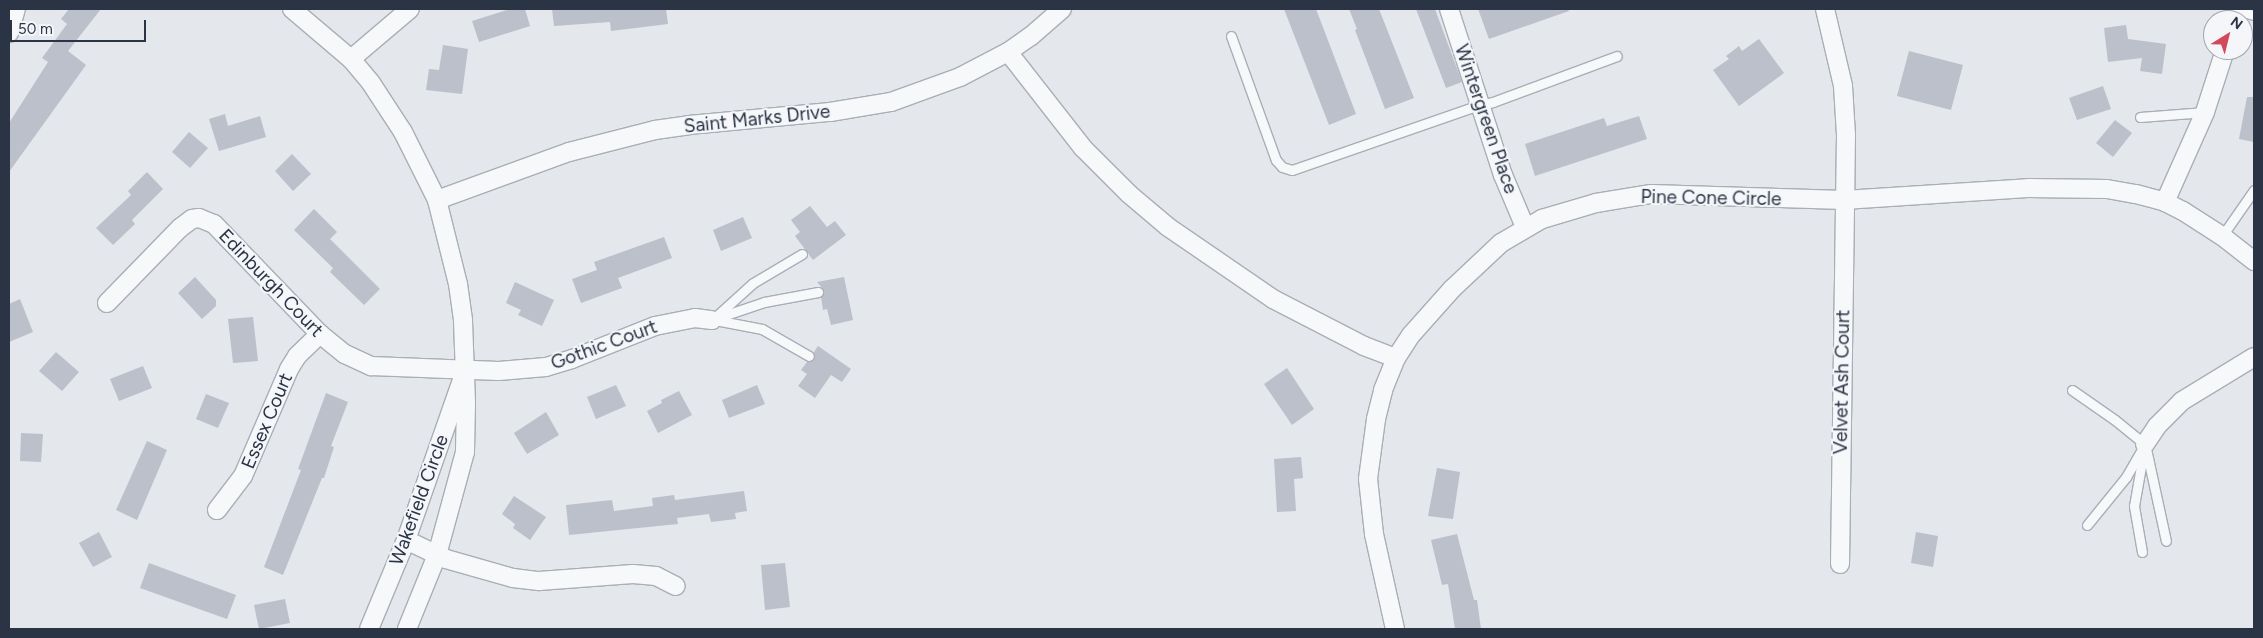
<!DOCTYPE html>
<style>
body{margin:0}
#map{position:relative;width:2263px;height:638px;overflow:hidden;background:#e4e7ec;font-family:Figtree,sans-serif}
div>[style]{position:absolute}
.building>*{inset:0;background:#bbc0ca}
.roads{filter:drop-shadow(1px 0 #a9aeb7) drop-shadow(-1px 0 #a9aeb7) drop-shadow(0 1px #a9aeb7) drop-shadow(0 -1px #a9aeb7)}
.lane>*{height:9px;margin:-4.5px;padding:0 4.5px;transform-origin:4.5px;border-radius:4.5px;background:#f7f8fa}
.street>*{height:18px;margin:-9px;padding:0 9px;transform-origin:9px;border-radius:9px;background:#f7f8fa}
span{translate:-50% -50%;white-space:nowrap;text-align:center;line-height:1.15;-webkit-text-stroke:4px #f4f6f9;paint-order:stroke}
.street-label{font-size:19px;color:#2b3445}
.frame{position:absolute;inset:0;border:10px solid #2b3445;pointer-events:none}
.north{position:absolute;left:2203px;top:10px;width:50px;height:50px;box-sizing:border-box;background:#f4f6f9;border:1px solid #a4a8b1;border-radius:50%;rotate:36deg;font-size:14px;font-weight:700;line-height:20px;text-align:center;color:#2b3445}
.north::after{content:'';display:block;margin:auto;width:18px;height:22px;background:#d1495b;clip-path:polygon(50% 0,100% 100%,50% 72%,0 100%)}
.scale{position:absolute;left:10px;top:20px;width:136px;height:22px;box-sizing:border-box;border:2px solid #2b3445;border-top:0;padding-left:6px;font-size:15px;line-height:18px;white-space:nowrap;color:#2b3445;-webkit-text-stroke:4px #f4f6f9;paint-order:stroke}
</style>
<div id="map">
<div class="building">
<div style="clip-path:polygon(69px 9px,101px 9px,68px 51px,86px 65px,9px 172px,9px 123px,48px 62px,42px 58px,67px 24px,61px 19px)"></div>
<div style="clip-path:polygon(510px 9px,525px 9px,530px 26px,479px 42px,472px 21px)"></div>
<div style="clip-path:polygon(552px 9px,666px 9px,668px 24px,611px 31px,610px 22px,554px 26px)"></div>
<div style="clip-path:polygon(1284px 9px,1316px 9px,1356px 114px,1329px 125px)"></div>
<div style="clip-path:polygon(1349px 9px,1379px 9px,1414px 98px,1385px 109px,1355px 30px,1357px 29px)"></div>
<div style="clip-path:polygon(1416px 9px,1435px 9px,1462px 82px,1446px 88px)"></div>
<div style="clip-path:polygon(1478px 9px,1568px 9px,1569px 11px,1489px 39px)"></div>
<div style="clip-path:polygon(2126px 25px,2128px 39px,2166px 44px,2162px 74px,2140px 71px,2142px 58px,2108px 62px,2104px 28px)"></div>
<div style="clip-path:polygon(1759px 39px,1784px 73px,1739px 106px,1713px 70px,1729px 59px,1726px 56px,1739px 46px,1742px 51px)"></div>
<div style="clip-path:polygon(443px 45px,468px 49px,462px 94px,426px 90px,429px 69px,439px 70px)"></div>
<div style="clip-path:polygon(1909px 51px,1963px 65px,1951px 110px,1897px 96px)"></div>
<div style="clip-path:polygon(2103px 86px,2111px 109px,2077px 120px,2069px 98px)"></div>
<div style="clip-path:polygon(2247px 97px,2254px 97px,2254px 142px,2239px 139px)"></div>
<div style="clip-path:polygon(225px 114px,228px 126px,260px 116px,266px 137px,219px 151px,209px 119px)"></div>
<div style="clip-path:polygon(1639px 116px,1647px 139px,1535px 176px,1525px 144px,1604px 118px,1607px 126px)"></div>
<div style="clip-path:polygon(2115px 120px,2132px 133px,2113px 157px,2096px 143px)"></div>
<div style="clip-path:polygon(189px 132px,208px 148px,190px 168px,172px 152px)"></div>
<div style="clip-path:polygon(292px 154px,311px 174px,293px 191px,275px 171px)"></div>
<div style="clip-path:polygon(147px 172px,163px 189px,132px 220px,135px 224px,113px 245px,96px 228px,131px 195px,128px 191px)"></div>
<div style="clip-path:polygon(810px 206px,827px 227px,835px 221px,846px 235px,813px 260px,795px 236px,800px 232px,791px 220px)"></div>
<div style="clip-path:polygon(314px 209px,337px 232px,330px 239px,380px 289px,364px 305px,330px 272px,333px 268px,294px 230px)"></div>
<div style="clip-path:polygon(743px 217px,752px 238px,721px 251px,713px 230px)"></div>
<div style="clip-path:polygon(664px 237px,672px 258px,618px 278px,622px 288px,581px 303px,572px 279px,597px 270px,594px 262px)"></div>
<div style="clip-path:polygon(195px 277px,216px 300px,216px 306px,202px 319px,178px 293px)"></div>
<div style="clip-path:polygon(844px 277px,853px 320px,831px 325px,827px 309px,823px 310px,821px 297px,824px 290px,817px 282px)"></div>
<div style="clip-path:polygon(515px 282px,554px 300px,542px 326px,518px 315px,521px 310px,506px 303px)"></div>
<div style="clip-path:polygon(20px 299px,33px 332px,9px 342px,9px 304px)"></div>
<div style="clip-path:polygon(253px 317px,258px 361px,233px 363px,228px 319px)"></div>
<div style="clip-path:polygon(818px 346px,851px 369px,842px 382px,831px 375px,815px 398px,798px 386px,807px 374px,801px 370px,807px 362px,814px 360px,814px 352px)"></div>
<div style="clip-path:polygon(56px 352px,79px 372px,62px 391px,39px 371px)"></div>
<div style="clip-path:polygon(143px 366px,152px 388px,119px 401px,110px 379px)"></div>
<div style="clip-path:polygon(1287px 368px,1314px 409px,1292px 425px,1264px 384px)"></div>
<div style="clip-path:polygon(616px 385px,626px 406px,596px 419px,587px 397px)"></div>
<div style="clip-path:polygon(757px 385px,765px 404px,729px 418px,722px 400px)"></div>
<div style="clip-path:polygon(679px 391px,692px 415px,658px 433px,647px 411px,662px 403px,661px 400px)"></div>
<div style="clip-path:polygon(326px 393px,348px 402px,331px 446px,334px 447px,324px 478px,322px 478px,283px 575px,264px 567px,301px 470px,298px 469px)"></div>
<div style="clip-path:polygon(206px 394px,229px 403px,218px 428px,196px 419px)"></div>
<div style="clip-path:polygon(546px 412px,559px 435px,527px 454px,514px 433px)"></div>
<div style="clip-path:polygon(21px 433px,43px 434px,41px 462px,20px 461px)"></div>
<div style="clip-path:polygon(147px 441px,167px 450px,137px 520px,116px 510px)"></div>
<div style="clip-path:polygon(1301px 457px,1303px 478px,1294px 479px,1296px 511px,1277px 512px,1274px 459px)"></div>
<div style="clip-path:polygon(1437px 468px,1460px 472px,1453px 519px,1428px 516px)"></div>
<div style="clip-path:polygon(744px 491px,747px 511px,735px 513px,736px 519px,711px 522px,709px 514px,677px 518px,678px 524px,569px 535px,566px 505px,612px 500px,614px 511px,653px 506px,652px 498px,674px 495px,675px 500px)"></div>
<div style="clip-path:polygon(514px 496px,546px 517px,530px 540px,513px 528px,515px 524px,502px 514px)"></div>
<div style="clip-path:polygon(99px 532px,112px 557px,93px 567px,79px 543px)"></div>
<div style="clip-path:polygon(1916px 532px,1938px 536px,1933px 567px,1911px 563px)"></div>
<div style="clip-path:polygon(1457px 534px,1474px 600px,1477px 600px,1481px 629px,1455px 629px,1448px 584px,1442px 585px,1431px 540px)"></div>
<div style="clip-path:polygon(149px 563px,236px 595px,227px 619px,140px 588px)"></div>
<div style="clip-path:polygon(785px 563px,790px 607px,765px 610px,761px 565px)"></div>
<div style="clip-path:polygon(285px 599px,290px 623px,259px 629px,254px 605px)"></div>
</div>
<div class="roads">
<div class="lane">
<div style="left:2235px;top:10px;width:20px;rotate:15deg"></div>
<div style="left:1231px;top:36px;width:132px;rotate:70.1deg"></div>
<div style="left:1276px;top:160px;width:9px;rotate:49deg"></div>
<div style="left:1282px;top:167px;width:10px;rotate:17deg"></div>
<div style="left:1292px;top:170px;width:198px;rotate:-19.2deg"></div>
<div style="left:1479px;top:105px;width:14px;rotate:-12deg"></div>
<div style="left:1493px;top:102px;width:132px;rotate:-20.4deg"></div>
<div style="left:2140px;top:117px;width:65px;rotate:-4.4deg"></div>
<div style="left:2222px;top:236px;width:56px;rotate:-55.2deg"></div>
<div style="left:714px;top:319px;width:53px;rotate:-18.8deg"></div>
<div style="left:764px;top:302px;width:55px;rotate:-10.5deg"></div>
<div style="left:712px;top:320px;width:55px;rotate:-42.1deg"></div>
<div style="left:753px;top:283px;width:57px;rotate:-30.6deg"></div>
<div style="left:715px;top:320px;width:48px;rotate:10.8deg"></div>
<div style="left:762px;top:329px;width:54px;rotate:29.9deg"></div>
<div style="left:2072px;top:390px;width:52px;rotate:34.9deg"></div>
<div style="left:2115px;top:420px;width:38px;rotate:39deg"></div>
<div style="left:2145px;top:444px;width:99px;rotate:77.8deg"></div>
<div style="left:2087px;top:525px;width:62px;rotate:-50.9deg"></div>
<div style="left:2126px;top:477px;width:32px;rotate:-60deg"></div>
<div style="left:2142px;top:552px;width:47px;rotate:-99.9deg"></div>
<div style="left:2134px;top:506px;width:58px;rotate:-80deg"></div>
</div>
<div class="street">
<div style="left:292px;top:9px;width:77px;rotate:40.3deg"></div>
<div style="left:351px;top:59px;width:31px;rotate:50deg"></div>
<div style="left:371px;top:83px;width:59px;rotate:56.9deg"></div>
<div style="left:403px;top:132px;width:76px;rotate:63.4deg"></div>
<div style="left:437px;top:200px;width:87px;rotate:76deg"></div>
<div style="left:458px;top:284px;width:37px;rotate:82deg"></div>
<div style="left:463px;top:321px;width:82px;rotate:87.9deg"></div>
<div style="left:466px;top:403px;width:49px;rotate:91.2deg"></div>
<div style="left:465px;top:452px;width:107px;rotate:105.2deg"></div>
<div style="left:437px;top:555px;width:80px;rotate:112.1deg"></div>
<div style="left:1449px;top:9px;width:175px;rotate:72deg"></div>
<div style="left:1503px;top:175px;width:56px;rotate:67.1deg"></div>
<div style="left:1825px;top:9px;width:79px;rotate:76.8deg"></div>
<div style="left:1843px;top:86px;width:49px;rotate:86.5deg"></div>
<div style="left:1846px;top:135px;width:429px;rotate:90.8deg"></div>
<div style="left:2233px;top:20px;width:11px;rotate:-80deg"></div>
<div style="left:9px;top:33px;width:25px;rotate:-74deg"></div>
<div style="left:1008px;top:52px;width:122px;rotate:52deg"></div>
<div style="left:1083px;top:148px;width:65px;rotate:45deg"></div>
<div style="left:1129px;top:194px;width:51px;rotate:40.2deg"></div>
<div style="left:1168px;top:227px;width:127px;rotate:34.4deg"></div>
<div style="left:1273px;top:299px;width:102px;rotate:27.3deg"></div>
<div style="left:1364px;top:346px;width:34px;rotate:21deg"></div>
<div style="left:351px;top:59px;width:77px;rotate:-40.3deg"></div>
<div style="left:437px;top:200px;width:140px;rotate:-20deg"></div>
<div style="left:569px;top:152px;width:89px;rotate:-14.3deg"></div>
<div style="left:655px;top:130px;width:34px;rotate:-8deg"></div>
<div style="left:689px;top:125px;width:142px;rotate:-5.3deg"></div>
<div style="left:830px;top:112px;width:62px;rotate:-9.3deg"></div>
<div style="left:891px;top:102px;width:73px;rotate:-19.9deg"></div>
<div style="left:960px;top:77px;width:54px;rotate:-27.5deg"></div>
<div style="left:1008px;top:52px;width:28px;rotate:-35deg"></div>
<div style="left:1031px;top:36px;width:41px;rotate:-41.1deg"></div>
<div style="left:2165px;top:202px;width:98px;rotate:-66deg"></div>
<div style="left:2205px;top:112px;width:65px;rotate:-72.1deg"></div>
<div style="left:107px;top:303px;width:105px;rotate:-45.8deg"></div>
<div style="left:180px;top:228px;width:15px;rotate:-37deg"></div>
<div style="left:192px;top:219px;width:7px;rotate:-8deg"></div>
<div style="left:199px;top:218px;width:16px;rotate:22deg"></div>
<div style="left:214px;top:224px;width:153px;rotate:46.1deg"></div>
<div style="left:320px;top:334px;width:32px;rotate:39deg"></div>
<div style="left:345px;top:354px;width:29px;rotate:25deg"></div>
<div style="left:371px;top:366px;width:128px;rotate:2.2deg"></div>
<div style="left:499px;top:371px;width:47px;rotate:-4.9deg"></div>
<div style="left:546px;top:367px;width:27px;rotate:-17deg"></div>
<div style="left:572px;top:359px;width:89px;rotate:-21.7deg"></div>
<div style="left:655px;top:326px;width:41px;rotate:-11.3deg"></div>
<div style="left:695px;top:318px;width:17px;rotate:7deg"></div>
<div style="left:2145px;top:444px;width:22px;rotate:-56deg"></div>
<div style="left:2157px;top:426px;width:35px;rotate:-45deg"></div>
<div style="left:2182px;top:401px;width:84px;rotate:-31.4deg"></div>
<div style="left:217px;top:510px;width:43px;rotate:-52.6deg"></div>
<div style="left:243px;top:476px;width:116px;rotate:-66.7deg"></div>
<div style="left:289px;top:369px;width:15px;rotate:-58deg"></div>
<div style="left:297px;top:356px;width:32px;rotate:-44deg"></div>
<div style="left:406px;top:540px;width:44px;rotate:25.4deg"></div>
<div style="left:446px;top:559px;width:70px;rotate:15.8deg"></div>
<div style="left:513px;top:578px;width:26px;rotate:7deg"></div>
<div style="left:539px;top:581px;width:94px;rotate:-4.3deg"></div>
<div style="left:633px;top:574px;width:23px;rotate:5deg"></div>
<div style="left:656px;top:576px;width:22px;rotate:27deg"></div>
<div style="left:369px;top:629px;width:96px;rotate:-67.4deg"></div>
<div style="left:406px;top:540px;width:170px;rotate:-70.7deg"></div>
<div style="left:1395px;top:629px;width:97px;rotate:-102.5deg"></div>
<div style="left:1374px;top:534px;width:55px;rotate:-96.2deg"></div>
<div style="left:1368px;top:479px;width:61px;rotate:-82.4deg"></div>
<div style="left:1376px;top:419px;width:30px;rotate:-76deg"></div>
<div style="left:1383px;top:390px;width:35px;rotate:-68deg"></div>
<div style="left:1396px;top:358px;width:27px;rotate:-57deg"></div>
<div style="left:1411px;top:335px;width:62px;rotate:-48.3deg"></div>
<div style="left:1452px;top:289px;width:67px;rotate:-43.2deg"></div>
<div style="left:1501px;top:243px;width:48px;rotate:-30.3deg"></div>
<div style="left:1542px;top:219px;width:56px;rotate:-16.5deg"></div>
<div style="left:1596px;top:203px;width:56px;rotate:-9.3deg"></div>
<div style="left:1651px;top:194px;width:193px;rotate:1.8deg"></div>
<div style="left:1844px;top:200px;width:184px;rotate:-3.7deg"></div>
<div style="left:2028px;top:188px;width:79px;rotate:0.7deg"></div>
<div style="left:2107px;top:189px;width:29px;rotate:10deg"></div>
<div style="left:2136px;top:194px;width:30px;rotate:15deg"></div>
<div style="left:2165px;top:202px;width:20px;rotate:27deg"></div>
<div style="left:2183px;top:211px;width:46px;rotate:32.7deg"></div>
<div style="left:2222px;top:236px;width:41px;rotate:38deg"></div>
</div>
</div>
<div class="street-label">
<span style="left:757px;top:119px;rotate:-6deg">Saint Marks Drive</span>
<span style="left:1486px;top:119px;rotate:71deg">Wintergreen Place</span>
<span style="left:1711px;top:198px;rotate:1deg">Pine Cone Circle</span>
<span style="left:271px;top:283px;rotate:46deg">Edinburgh Court</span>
<span style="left:604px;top:345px;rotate:-20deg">Gothic Court</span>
<span style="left:1842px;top:382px;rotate:-89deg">Velvet Ash Court</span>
<span style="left:267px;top:421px;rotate:-67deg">Essex Court</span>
<span style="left:419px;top:500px;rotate:-70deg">Wakefield Circle</span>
</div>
<div class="frame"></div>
<div class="north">N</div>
<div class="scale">50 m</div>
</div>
